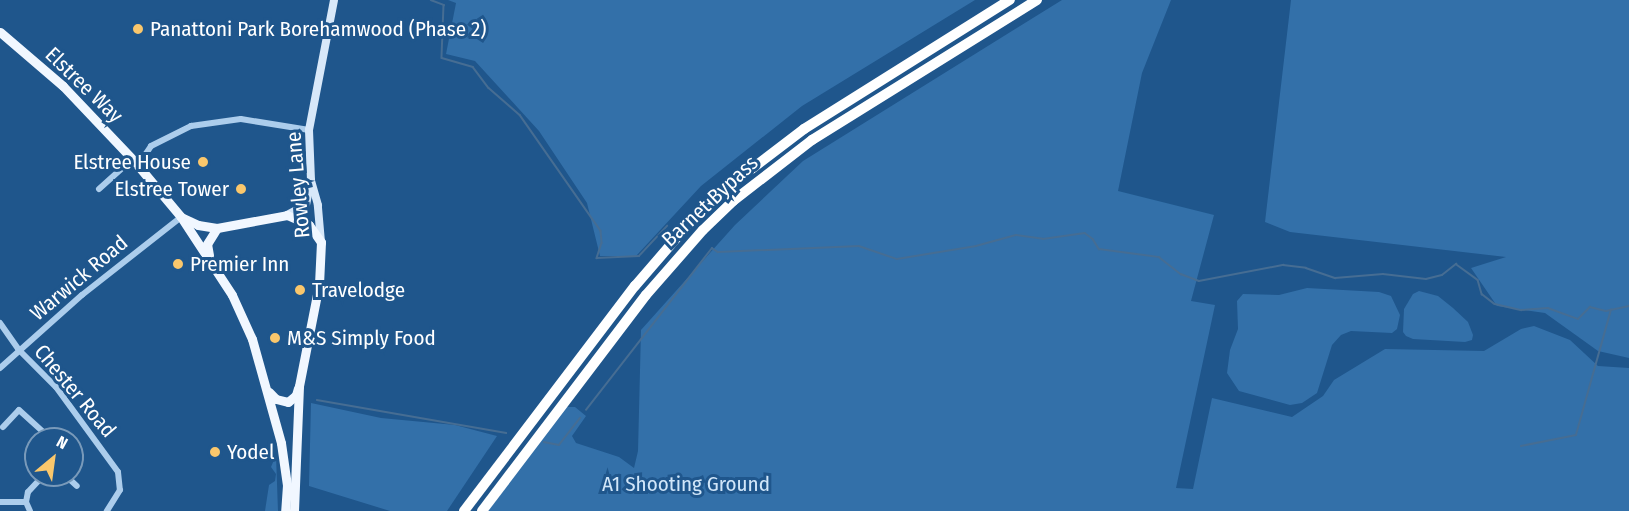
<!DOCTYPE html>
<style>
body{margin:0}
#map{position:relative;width:1629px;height:511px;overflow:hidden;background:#1f568c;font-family:"Fira Sans Condensed",sans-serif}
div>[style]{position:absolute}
.green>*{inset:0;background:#3370a9}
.stream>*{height:1.5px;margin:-0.75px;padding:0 0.75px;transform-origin:0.75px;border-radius:0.75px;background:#466d93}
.street>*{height:6px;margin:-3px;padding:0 3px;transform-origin:3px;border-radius:3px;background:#accdec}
.secondary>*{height:8px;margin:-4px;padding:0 4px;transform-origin:4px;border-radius:4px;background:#d8e8f9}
.primary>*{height:9px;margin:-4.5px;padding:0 4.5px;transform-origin:4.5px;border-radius:4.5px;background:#f1f7ff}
.highway>*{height:10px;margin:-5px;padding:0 5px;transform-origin:5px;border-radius:5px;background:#fff}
.dots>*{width:16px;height:16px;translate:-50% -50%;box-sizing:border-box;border:3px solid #1f568c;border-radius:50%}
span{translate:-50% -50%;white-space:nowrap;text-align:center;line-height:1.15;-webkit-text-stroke:6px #1f568c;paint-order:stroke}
.poi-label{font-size:21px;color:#fff}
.left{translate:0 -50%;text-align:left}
.right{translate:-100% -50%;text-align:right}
.street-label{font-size:21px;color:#fff}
.park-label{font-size:21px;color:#d1e6f9}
.north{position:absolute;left:24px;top:427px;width:60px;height:60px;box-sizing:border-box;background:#1f568c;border:2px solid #799aba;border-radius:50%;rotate:29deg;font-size:16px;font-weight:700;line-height:24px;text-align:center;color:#fff}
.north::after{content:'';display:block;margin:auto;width:21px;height:27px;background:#fac76c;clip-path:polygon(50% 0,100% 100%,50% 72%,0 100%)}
</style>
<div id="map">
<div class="green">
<div style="clip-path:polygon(448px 0,975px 0,802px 106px,701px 186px,636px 256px,600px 256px,587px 203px,539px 131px,475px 61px,446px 54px,456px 3px)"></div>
<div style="clip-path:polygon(1062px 0,1171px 0,1142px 73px,1118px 191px,1214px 215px,1191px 301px,1215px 305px,1176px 488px,1193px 489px,1212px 398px,1292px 417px,1323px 396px,1334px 380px,1385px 349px,1484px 351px,1521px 329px,1534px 326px,1570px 340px,1598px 366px,1629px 368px,1629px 511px,488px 511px,566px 407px,575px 407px,586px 416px,572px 436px,576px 443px,619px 457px,634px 468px,638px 451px,641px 330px,735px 225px,803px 161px)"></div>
<div style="clip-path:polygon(1291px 0,1629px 0,1629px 358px,1598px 351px,1545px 313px,1497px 306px,1471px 268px,1506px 257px,1290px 232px,1265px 222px)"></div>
<div style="clip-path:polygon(1307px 288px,1379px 292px,1391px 296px,1400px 315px,1397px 329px,1392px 333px,1351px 331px,1341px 335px,1332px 345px,1317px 393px,1302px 403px,1290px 405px,1239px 391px,1227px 373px,1230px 350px,1238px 329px,1237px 301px,1243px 294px,1279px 295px)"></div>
<div style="clip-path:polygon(1419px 291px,1438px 296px,1453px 308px,1468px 322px,1473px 335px,1472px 340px,1465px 342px,1413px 339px,1406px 336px,1403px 332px,1404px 309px,1413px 294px)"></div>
<div style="clip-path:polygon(311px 403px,381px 418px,455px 425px,497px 436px,447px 511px,390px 511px,309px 486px)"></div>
<div style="clip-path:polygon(276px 455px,278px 511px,265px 511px,269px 485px,275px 481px,276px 474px,271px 467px)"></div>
</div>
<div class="stream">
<div style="left:431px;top:0;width:14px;rotate:21deg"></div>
<div style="left:444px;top:5px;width:53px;rotate:92.2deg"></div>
<div style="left:442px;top:58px;width:32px;rotate:16deg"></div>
<div style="left:473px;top:67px;width:26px;rotate:53deg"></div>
<div style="left:489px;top:88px;width:41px;rotate:41.1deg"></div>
<div style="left:520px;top:115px;width:141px;rotate:55.1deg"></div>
<div style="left:601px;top:231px;width:12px;rotate:85deg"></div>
<div style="left:602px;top:243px;width:16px;rotate:108deg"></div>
<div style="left:597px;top:258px;width:42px;rotate:-2.7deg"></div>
<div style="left:639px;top:256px;width:41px;rotate:-47deg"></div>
<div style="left:317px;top:400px;width:192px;rotate:9.9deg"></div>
<div style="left:586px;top:410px;width:205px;rotate:-52.1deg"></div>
<div style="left:712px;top:248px;width:7px;rotate:34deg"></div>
<div style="left:718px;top:252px;width:141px;rotate:-2.4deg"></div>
<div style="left:859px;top:246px;width:40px;rotate:18.9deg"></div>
<div style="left:897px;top:259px;width:80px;rotate:-9.3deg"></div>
<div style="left:976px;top:246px;width:41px;rotate:-15.4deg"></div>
<div style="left:1016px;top:235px;width:27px;rotate:8deg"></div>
<div style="left:1043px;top:239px;width:42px;rotate:-8.1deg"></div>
<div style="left:1085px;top:233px;width:10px;rotate:37deg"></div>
<div style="left:1093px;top:239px;width:12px;rotate:59deg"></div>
<div style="left:1099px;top:249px;width:61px;rotate:7.6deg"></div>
<div style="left:1159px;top:257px;width:28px;rotate:38deg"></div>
<div style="left:1181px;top:274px;width:19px;rotate:21deg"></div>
<div style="left:1199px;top:281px;width:86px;rotate:-10.8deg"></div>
<div style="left:1283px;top:265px;width:23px;rotate:7deg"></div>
<div style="left:1306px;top:268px;width:31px;rotate:19deg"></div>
<div style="left:1335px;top:278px;width:48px;rotate:-4.8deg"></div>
<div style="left:1383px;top:274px;width:43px;rotate:6.6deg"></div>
<div style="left:1426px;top:279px;width:16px;rotate:-14deg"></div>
<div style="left:1442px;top:275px;width:18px;rotate:-38deg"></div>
<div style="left:1456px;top:264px;width:27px;rotate:36deg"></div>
<div style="left:1478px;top:280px;width:15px;rotate:74deg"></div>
<div style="left:1482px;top:294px;width:16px;rotate:38deg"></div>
<div style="left:1495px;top:304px;width:27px;rotate:13deg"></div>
<div style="left:1521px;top:310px;width:27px;rotate:-4deg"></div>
<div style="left:1548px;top:308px;width:32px;rotate:20deg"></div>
<div style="left:1578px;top:319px;width:17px;rotate:-45deg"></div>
<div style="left:1590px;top:307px;width:16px;rotate:14deg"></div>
<div style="left:1606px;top:311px;width:24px;rotate:-12deg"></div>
<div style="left:544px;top:442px;width:15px;rotate:11deg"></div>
<div style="left:559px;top:445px;width:34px;rotate:-52deg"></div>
<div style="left:1521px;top:446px;width:56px;rotate:-11.3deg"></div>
<div style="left:1576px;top:435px;width:130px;rotate:-74.4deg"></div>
</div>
<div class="street">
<div style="left:144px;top:172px;width:14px;rotate:-94deg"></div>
<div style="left:143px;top:158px;width:14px;rotate:-56deg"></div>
<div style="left:151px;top:146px;width:45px;rotate:-26.6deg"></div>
<div style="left:191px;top:126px;width:50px;rotate:-8deg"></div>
<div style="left:241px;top:119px;width:69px;rotate:9.2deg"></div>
<div style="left:99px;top:189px;width:31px;rotate:-42deg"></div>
<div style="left:0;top:323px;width:33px;rotate:55deg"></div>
<div style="left:19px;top:350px;width:52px;rotate:45deg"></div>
<div style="left:56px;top:387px;width:105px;rotate:53.9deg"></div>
<div style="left:118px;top:472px;width:18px;rotate:84deg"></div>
<div style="left:120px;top:490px;width:25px;rotate:122deg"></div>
<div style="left:0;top:368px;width:110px;rotate:-41.7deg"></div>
<div style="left:82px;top:295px;width:126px;rotate:-38.2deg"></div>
<div style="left:3px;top:427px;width:23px;rotate:-47deg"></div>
<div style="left:19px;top:410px;width:43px;rotate:42.2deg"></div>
<div style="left:65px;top:475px;width:16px;rotate:43deg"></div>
<div style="left:0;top:502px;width:26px"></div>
<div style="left:30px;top:511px;width:10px;rotate:-114deg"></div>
<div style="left:26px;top:502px;width:10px;rotate:-79deg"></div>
<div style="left:28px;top:492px;width:23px;rotate:-47deg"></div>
</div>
<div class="secondary">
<div style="left:287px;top:215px;width:21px;rotate:-28deg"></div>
<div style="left:306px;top:205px;width:25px;rotate:-79deg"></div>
<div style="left:321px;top:242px;width:37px;rotate:-95deg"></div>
<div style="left:318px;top:205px;width:26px;rotate:-106deg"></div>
<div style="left:311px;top:180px;width:50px;rotate:-92.3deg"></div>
<div style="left:309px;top:130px;width:132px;rotate:-79.1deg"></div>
</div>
<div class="primary">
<div style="left:0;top:32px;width:83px;rotate:40.6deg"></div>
<div style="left:63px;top:86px;width:105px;rotate:46.5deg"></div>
<div style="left:135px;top:162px;width:72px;rotate:50.1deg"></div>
<div style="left:181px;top:217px;width:93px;rotate:56.8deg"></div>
<div style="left:232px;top:295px;width:48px;rotate:65.6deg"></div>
<div style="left:252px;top:339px;width:108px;rotate:74.4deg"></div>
<div style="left:281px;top:443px;width:42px;rotate:81.9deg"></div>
<div style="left:287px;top:485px;width:26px;rotate:94deg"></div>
<div style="left:181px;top:217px;width:19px;rotate:25deg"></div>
<div style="left:198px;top:225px;width:19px;rotate:9deg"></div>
<div style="left:217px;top:228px;width:71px;rotate:-10.5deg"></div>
<div style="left:287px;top:215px;width:24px;rotate:24deg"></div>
<div style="left:309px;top:225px;width:21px;rotate:55deg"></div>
<div style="left:321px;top:242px;width:42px;rotate:92.7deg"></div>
<div style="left:319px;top:284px;width:104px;rotate:101.1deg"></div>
<div style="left:299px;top:386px;width:125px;rotate:92.3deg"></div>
<div style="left:209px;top:255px;width:11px;rotate:-100deg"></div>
<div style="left:207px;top:244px;width:19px;rotate:-58deg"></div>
<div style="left:269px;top:392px;width:10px;rotate:45deg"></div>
<div style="left:276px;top:399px;width:12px;rotate:14deg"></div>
<div style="left:288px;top:402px;width:11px;rotate:-41deg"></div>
<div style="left:296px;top:395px;width:7px;rotate:-74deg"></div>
</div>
<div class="highway">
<div style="left:464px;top:511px;width:283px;rotate:-52.8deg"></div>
<div style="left:635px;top:286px;width:87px;rotate:-49.2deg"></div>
<div style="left:692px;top:220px;width:44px;rotate:-43.2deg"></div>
<div style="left:724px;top:190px;width:101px;rotate:-37.3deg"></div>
<div style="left:804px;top:129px;width:243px;rotate:-32.1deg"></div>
<div style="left:482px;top:511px;width:271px;rotate:-52.8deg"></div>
<div style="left:646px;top:295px;width:86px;rotate:-48.8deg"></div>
<div style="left:703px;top:230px;width:42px;rotate:-44deg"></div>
<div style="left:733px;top:201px;width:100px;rotate:-37.7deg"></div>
<div style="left:812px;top:140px;width:265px;rotate:-31.9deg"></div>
</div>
<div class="dots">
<div style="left:138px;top:29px;background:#fac76c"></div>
<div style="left:203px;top:162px;background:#fac76c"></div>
<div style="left:241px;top:189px;background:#fac76c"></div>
<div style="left:178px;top:264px;background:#fac76c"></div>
<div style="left:300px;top:290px;background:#fac76c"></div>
<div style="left:275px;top:338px;background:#fac76c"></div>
<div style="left:215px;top:452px;background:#fac76c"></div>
</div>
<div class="poi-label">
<span class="left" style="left:150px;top:29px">Panattoni Park Borehamwood (Phase 2)</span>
<span class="right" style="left:191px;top:162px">Elstree House</span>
<span class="right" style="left:229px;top:189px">Elstree Tower</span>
<span class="left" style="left:190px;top:264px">Premier Inn</span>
<span class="left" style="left:312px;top:290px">Travelodge</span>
<span class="left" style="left:287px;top:338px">M&amp;S Simply Food</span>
<span class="left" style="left:227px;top:452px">Yodel</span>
</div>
<div class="street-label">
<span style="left:84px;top:85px;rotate:44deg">Elstree Way</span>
<span style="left:298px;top:185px;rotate:-95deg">Rowley Lane</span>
<span style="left:710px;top:201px;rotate:-43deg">Barnet Bypass</span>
<span style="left:79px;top:278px;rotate:-40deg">Warwick Road</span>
<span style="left:75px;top:391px;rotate:50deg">Chester Road</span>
</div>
<div class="park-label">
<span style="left:686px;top:484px">A1 Shooting Ground</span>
</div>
<div class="north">N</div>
</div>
